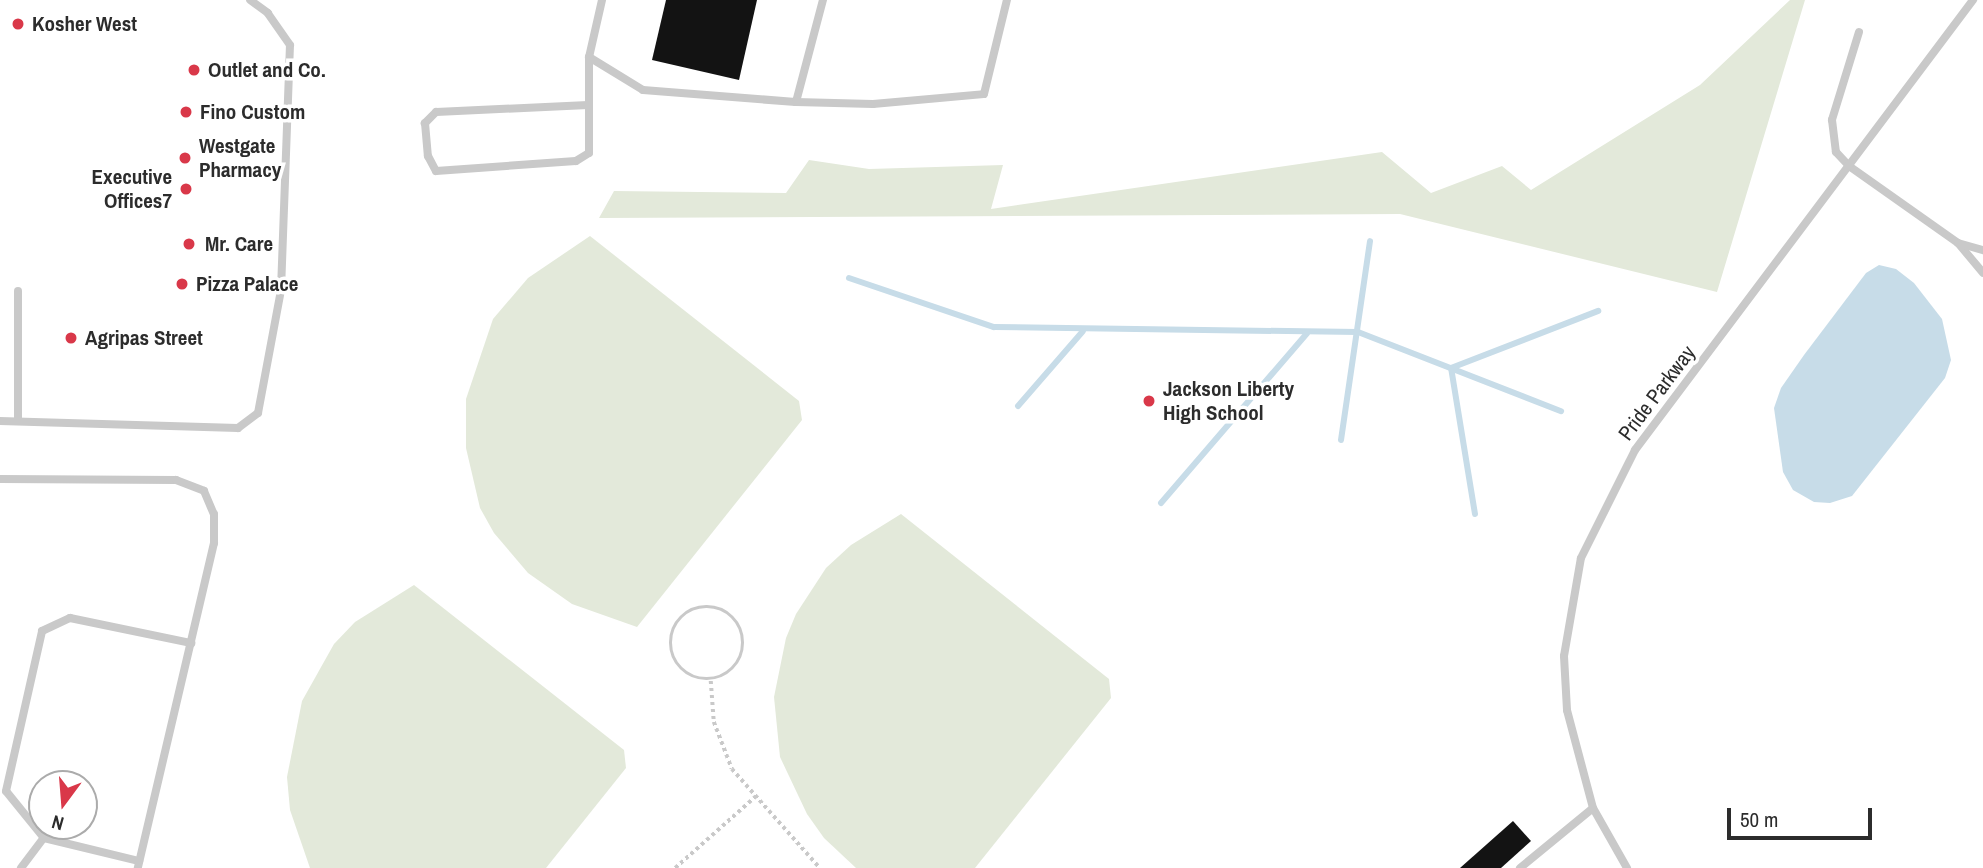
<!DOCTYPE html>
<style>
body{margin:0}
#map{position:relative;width:1983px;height:868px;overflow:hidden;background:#fff;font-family:"Archivo Narrow",sans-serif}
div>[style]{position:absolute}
.green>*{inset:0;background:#e3e9da}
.water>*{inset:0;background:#c7dce8}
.stream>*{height:6px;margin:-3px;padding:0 3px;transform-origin:3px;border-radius:3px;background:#c7dce8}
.building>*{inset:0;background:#131313}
.path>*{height:3.5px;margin-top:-1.75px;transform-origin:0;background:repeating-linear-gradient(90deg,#c9c9c9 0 3.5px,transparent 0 7px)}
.path>.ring{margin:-1.75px;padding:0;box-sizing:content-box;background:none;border:3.5px solid #c9c9c9;border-radius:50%}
.lane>*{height:8px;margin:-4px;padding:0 4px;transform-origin:4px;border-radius:4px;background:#c9c9c9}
.dots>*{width:19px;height:19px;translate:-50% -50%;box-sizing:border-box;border:4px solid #fff;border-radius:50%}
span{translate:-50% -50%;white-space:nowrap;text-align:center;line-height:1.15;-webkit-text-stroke:7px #fff;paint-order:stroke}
.poi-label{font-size:21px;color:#2c2c2c;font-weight:700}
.left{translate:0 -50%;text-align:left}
.right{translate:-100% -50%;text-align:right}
.street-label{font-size:21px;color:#2c2c2c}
.north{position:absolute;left:28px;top:770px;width:70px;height:70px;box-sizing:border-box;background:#fff;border:2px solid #ababab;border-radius:50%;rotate:196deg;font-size:19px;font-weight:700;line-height:28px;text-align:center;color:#2c2c2c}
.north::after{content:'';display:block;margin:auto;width:24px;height:32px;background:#d93849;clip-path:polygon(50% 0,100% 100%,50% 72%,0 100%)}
.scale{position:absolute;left:1727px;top:808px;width:145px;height:32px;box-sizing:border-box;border:4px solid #2c2c2c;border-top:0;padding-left:9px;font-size:21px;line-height:24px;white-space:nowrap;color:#2c2c2c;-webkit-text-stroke:5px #fff;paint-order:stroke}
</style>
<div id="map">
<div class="green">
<div style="clip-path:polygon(1790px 0,1805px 0,1717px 292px,1400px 214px,599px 218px,614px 191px,786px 193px,809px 160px,869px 169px,1003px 165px,991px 209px,1382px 152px,1431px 193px,1502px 166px,1531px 190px,1700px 85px)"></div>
<div style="clip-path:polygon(590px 236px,799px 401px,802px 420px,637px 627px,572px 604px,528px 573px,494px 533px,480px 508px,466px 448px,466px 399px,493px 319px,528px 278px)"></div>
<div style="clip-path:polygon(901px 514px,1109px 679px,1111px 698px,975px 868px,856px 868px,824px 838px,807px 814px,780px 757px,774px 697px,786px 638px,796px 614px,826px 568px,851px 545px)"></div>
<div style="clip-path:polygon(414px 585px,624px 750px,626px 768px,546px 868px,310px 868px,290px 810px,287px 777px,302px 701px,334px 644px,355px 622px)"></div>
</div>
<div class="water">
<div style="clip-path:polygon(1879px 265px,1896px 269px,1914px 283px,1942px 319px,1951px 360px,1945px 378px,1852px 496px,1830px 503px,1814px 502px,1793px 490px,1783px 472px,1774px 408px,1781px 388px,1804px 355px,1866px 273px)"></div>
</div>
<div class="stream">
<div style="left:849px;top:278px;width:153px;rotate:18.7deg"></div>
<div style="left:994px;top:327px;width:364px;rotate:0.8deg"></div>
<div style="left:1358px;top:332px;width:218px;rotate:21.3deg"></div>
<div style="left:1018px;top:406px;width:99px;rotate:-49.1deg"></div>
<div style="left:1341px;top:440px;width:201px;rotate:-81.7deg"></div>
<div style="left:1161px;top:503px;width:224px;rotate:-49.3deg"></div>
<div style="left:1475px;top:514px;width:148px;rotate:-99.3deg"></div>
<div style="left:1451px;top:368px;width:158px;rotate:-21.2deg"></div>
</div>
<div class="building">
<div style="clip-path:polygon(666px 0,757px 0,739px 80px,652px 60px)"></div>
<div style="clip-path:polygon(1513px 821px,1531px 841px,1501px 868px,1460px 868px)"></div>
</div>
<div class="path">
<div class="ring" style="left:671px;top:607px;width:68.5px;height:68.5px"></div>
<div style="left:711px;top:681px;width:41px;rotate:85.8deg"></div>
<div style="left:714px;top:722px;width:50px;rotate:69deg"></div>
<div style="left:732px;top:769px;width:132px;rotate:48.4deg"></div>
<div style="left:675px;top:868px;width:108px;rotate:-41.6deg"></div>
</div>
<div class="lane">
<div style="left:602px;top:0;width:58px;rotate:102.8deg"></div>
<div style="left:589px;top:57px;width:63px;rotate:31.4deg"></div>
<div style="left:643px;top:90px;width:153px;rotate:4.5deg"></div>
<div style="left:796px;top:102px;width:106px;rotate:-75.2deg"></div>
<div style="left:1859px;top:32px;width:92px;rotate:107.1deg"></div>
<div style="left:1832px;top:120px;width:32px;rotate:83deg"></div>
<div style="left:1836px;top:152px;width:19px;rotate:47deg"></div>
<div style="left:1849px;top:166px;width:133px;rotate:35.2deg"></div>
<div style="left:1958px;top:243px;width:39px;rotate:50deg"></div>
<div style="left:796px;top:102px;width:77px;rotate:1.5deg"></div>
<div style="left:873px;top:104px;width:111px;rotate:-5.1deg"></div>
<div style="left:984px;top:94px;width:97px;rotate:-76.3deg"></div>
<div style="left:588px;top:105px;width:152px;rotate:177.4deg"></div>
<div style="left:436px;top:112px;width:16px;rotate:135deg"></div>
<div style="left:425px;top:123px;width:33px;rotate:85deg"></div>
<div style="left:428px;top:156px;width:17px;rotate:62deg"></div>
<div style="left:436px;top:171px;width:140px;rotate:-4.1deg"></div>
<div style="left:576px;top:161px;width:15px;rotate:-32deg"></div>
<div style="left:589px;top:153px;width:96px;rotate:-90deg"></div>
<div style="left:1958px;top:243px;width:26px;rotate:16deg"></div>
<div style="left:0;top:421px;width:238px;rotate:1.7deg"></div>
<div style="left:238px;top:428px;width:25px;rotate:-37deg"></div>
<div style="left:258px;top:413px;width:125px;rotate:-79.4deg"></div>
<div style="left:281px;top:290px;width:245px;rotate:-87.9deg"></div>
<div style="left:290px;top:45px;width:39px;rotate:-125deg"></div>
<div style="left:268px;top:13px;width:22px;rotate:-144deg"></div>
<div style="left:18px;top:421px;width:130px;rotate:-90deg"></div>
<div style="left:0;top:479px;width:176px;rotate:0.3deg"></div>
<div style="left:176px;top:480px;width:30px;rotate:21deg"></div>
<div style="left:204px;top:491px;width:25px;rotate:67deg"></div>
<div style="left:214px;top:514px;width:29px;rotate:90deg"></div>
<div style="left:214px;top:543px;width:334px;rotate:103.2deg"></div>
<div style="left:44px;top:838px;width:60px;rotate:-129deg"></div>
<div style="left:6px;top:791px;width:164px;rotate:-77.3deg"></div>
<div style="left:42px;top:631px;width:31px;rotate:-25deg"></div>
<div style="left:70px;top:618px;width:124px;rotate:11.7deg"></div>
<div style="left:21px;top:868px;width:38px;rotate:-53deg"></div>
<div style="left:44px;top:838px;width:98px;rotate:13.6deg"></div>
<div style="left:1520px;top:868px;width:94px;rotate:-39.4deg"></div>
<div style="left:1627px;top:868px;width:69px;rotate:-119.5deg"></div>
<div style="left:1593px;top:808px;width:101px;rotate:-104.9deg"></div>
<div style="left:1567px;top:710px;width:54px;rotate:-93.2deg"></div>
<div style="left:1564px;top:656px;width:99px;rotate:-80.2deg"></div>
<div style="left:1581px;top:558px;width:121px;rotate:-63.4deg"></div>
<div style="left:1635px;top:450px;width:563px;rotate:-53.09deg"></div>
</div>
<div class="dots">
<div style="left:18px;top:24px;background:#d93849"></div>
<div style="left:194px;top:70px;background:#d93849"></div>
<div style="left:186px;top:112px;background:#d93849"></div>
<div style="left:185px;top:158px;background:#d93849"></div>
<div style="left:186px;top:189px;background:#d93849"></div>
<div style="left:189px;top:244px;background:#d93849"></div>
<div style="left:182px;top:284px;background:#d93849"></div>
<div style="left:71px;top:338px;background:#d93849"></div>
<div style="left:1149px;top:401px;background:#d93849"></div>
</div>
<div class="poi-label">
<span class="left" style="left:32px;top:24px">Kosher West</span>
<span class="left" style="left:208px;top:70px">Outlet and Co.</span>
<span class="left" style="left:200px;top:112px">Fino Custom</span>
<span class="left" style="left:199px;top:158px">Westgate<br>Pharmacy</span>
<span class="right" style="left:172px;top:189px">Executive<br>Offices7</span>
<span class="left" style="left:205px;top:244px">Mr. Care</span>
<span class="left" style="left:196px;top:284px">Pizza Palace</span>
<span class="left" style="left:85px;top:338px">Agripas Street</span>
<span class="left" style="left:1163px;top:401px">Jackson Liberty<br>High School</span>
</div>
<div class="street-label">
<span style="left:1657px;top:393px;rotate:-53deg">Pride Parkway</span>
</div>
<div class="north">N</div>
<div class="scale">50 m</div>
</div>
